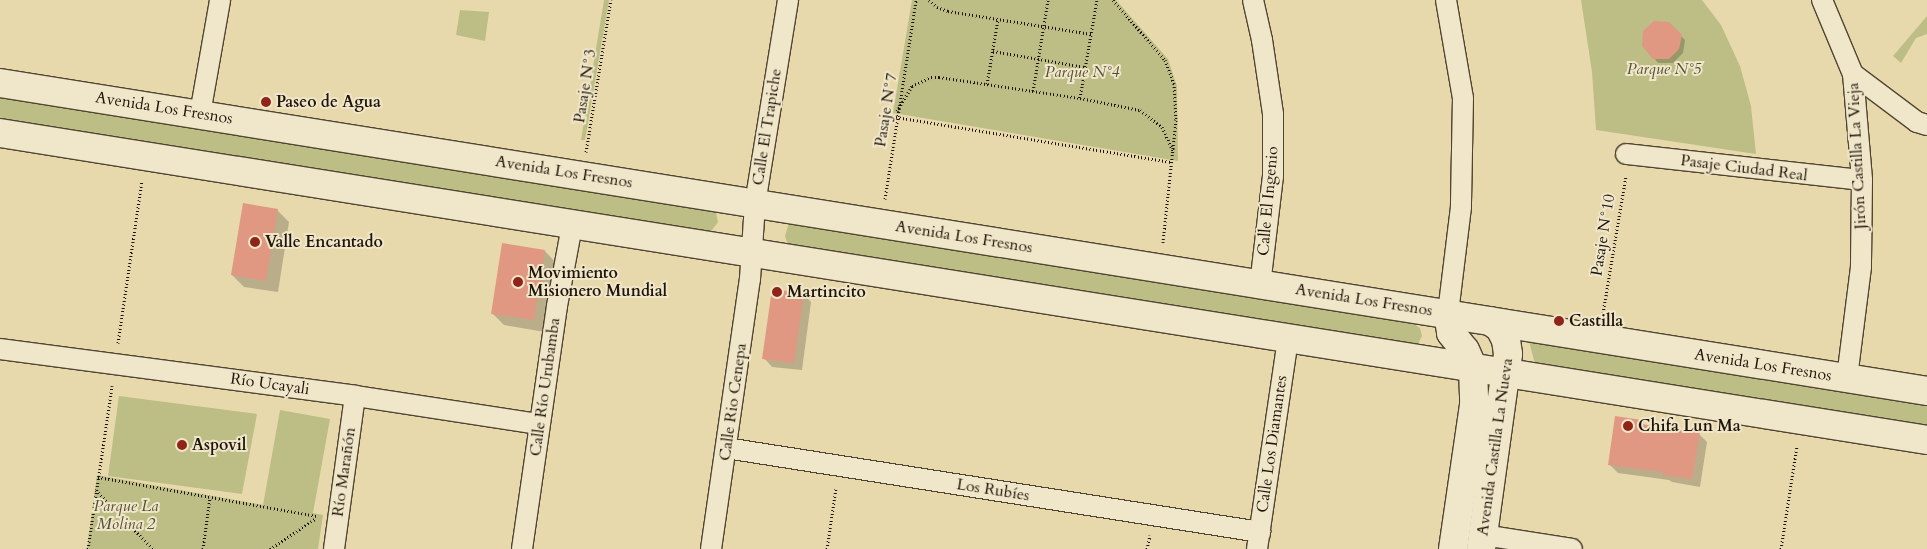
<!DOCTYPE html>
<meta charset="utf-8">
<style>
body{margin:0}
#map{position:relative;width:1927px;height:549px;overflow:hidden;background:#e8d9ad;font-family:Cardo,serif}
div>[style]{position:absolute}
.green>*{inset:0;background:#bcbe85}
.shadow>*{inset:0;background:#0003}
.building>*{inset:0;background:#e09883}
.path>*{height:3px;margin-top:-1.5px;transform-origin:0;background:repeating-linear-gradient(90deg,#1e1408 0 1px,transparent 0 3.5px)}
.roads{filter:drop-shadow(1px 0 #504531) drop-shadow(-1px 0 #504531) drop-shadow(0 1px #504531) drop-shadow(0 -1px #504531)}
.street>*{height:20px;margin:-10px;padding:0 10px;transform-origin:10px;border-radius:10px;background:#f0e6ca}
.secondary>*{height:28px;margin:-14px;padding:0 14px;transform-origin:14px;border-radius:14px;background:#f0e6ca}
.dots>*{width:14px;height:14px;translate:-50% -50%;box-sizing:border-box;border:2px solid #f0e6ca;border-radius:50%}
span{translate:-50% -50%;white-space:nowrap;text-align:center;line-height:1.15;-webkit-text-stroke:4px #f0e6ca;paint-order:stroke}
.park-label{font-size:16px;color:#555034;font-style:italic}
.street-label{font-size:16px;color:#1e1408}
.poi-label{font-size:16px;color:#1e1408;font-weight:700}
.left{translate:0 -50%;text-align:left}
</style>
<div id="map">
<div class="green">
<div style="clip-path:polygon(604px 0,609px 0,585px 140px,581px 140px)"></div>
<div style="clip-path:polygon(912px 0,1116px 0,1168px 59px,1177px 86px,1178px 161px,893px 113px)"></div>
<div style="clip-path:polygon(1581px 0,1702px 0,1721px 25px,1740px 66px,1751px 106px,1756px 154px,1596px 130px,1592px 72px)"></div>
<div style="clip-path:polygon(460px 10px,489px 12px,485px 41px,456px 35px)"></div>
<div style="clip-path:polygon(1927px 16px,1927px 34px,1916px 38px,1901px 63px,1893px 56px)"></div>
<div style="clip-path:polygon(0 93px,709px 209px,716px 213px,718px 222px,712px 230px,705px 233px,0 121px)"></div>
<div style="clip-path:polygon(794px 221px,1411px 322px,1420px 328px,1422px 336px,1418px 344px,1412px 346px,788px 245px,785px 236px,788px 226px)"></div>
<div style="clip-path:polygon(1529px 341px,1927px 403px,1927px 428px,1535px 364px)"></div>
<div style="clip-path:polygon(119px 396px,257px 414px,242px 494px,108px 476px)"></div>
<div style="clip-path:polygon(280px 410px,330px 419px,313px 513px,323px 515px,318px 549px,87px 549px,97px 475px,263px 505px)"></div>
</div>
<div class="shadow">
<div style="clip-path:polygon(1669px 24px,1685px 40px,1683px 53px,1673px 63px,1658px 63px,1654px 58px)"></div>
<div style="clip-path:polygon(277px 210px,289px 222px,278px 292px,244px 287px,232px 275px)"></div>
<div style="clip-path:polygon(545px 251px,556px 263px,545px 332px,504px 325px,492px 313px)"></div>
<div style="clip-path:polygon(803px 294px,811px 302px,802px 370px,772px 367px,764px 358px)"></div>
<div style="clip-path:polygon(1641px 422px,1645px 425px,1699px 434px,1707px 442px,1700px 487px,1672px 482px,1669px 480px,1618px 473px,1610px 465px)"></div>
</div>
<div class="building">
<div style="clip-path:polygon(1654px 21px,1669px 22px,1682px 35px,1679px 49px,1669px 59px,1653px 59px,1642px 46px,1643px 31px)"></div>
<div style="clip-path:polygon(243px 203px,278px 209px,266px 281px,231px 275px)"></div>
<div style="clip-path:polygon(502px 243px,545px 250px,534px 320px,491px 314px)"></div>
<div style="clip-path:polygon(772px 289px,804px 293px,794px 363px,762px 359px)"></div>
<div style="clip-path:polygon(1615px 416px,1642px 420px,1641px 424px,1700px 433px,1692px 479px,1662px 475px,1663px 472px,1608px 465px)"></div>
</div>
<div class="path">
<div style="left:929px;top:0;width:11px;rotate:41deg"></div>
<div style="left:937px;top:7px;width:12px;rotate:20deg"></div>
<div style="left:948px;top:11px;width:145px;rotate:9.1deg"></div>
<div style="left:1113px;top:0;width:79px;rotate:49.1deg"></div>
<div style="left:1165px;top:60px;width:25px;rotate:69deg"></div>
<div style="left:1174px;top:83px;width:37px;rotate:87deg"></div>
<div style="left:1176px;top:120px;width:123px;rotate:96.1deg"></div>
<div style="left:993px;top:51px;width:93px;rotate:9.9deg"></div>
<div style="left:987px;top:84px;width:66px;rotate:-80.4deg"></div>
<div style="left:1033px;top:91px;width:92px;rotate:-80.6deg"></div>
<div style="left:1080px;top:98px;width:99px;rotate:-80.2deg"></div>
<div style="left:897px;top:111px;width:29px;rotate:-59deg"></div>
<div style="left:912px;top:86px;width:21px;rotate:-25deg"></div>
<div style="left:931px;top:77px;width:8px"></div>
<div style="left:939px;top:77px;width:143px;rotate:8.5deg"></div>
<div style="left:1080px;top:98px;width:61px;rotate:11.3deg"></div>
<div style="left:1140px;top:110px;width:28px;rotate:38deg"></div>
<div style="left:1162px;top:127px;width:26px;rotate:65deg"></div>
<div style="left:896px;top:117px;width:280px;rotate:9.3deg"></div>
<div style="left:586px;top:152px;width:154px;rotate:-80.7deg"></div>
<div style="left:885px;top:199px;width:201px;rotate:-81.1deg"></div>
<div style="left:1603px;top:313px;width:139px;rotate:-80.5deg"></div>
<div style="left:118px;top:343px;width:164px;rotate:-81.6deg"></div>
<div style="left:98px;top:477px;width:223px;rotate:10.1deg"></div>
<div style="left:96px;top:490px;width:82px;rotate:46deg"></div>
<div style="left:88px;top:549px;width:165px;rotate:-81.6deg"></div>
<div style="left:203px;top:549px;width:52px;rotate:-82.3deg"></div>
<div style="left:270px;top:549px;width:54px;rotate:-33.7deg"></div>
<div style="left:827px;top:549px;width:62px;rotate:-81.6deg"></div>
<div style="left:1147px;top:549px;width:14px;rotate:-78deg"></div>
<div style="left:1781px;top:549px;width:104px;rotate:-81.2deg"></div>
</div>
<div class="roads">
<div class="street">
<div style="left:1253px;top:0;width:41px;rotate:77.3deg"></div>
<div style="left:1262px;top:40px;width:75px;rotate:81.5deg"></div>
<div style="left:1273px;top:114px;width:62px;rotate:90deg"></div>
<div style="left:1273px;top:176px;width:110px;rotate:96.8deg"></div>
<div style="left:1446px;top:0;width:99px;rotate:80.2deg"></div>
<div style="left:1463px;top:98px;width:109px;rotate:91.1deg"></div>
<div style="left:1461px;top:207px;width:107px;rotate:97deg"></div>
<div style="left:1822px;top:0;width:80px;rotate:67.3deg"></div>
<div style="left:1853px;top:74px;width:106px;rotate:85.1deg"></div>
<div style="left:1862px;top:180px;width:87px;rotate:90.7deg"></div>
<div style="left:1861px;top:267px;width:112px;rotate:97.2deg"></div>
<div style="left:1853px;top:74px;width:80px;rotate:36.9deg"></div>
<div style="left:1917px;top:122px;width:10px;rotate:17deg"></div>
<div style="left:200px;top:114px;width:116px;rotate:-80deg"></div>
<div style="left:1626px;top:154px;width:237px;rotate:6.3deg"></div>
<div style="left:0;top:349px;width:358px;rotate:7.5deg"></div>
<div style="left:355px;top:396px;width:186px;rotate:8.7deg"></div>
<div style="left:726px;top:448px;width:541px;rotate:8.94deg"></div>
<div style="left:1483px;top:535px;width:90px;rotate:8.9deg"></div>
<div style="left:334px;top:549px;width:154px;rotate:-82.2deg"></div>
<div style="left:522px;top:549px;width:246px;rotate:-81.8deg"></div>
<div style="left:557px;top:306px;width:81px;rotate:-79.4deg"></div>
<div style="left:711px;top:549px;width:273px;rotate:-81.8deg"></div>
<div style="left:750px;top:279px;width:75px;rotate:-86.2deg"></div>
<div style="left:755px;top:204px;width:207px;rotate:-80.8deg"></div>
<div style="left:1257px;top:549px;width:211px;rotate:-81.6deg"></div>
</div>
<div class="secondary">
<div style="left:0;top:83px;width:1951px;rotate:9.08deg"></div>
<div style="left:0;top:133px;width:1951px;rotate:9.05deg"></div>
<div style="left:1448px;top:313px;width:20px;rotate:81deg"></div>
<div style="left:1451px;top:333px;width:22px;rotate:51deg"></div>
<div style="left:1465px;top:350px;width:20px;rotate:66deg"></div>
<div style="left:1473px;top:368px;width:37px;rotate:88deg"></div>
<div style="left:1474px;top:405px;width:146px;rotate:98.3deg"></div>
<div style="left:1481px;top:549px;width:197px;rotate:-82.1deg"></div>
<div style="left:1508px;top:354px;width:14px;rotate:-98deg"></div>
<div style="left:1506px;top:340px;width:13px;rotate:-117deg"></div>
<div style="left:1500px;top:328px;width:12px;rotate:-145deg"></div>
</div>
</div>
<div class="dots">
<div style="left:266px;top:102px;background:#8f2418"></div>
<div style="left:255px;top:242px;background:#8f2418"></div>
<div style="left:518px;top:282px;background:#8f2418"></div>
<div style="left:777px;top:292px;background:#8f2418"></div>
<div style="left:1559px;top:321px;background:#8f2418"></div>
<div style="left:1628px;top:426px;background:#8f2418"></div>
<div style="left:182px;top:445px;background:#8f2418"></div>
</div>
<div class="park-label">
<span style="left:1664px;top:69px">Parque N°5</span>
<span style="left:1082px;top:72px">Parque N°4</span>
<span style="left:126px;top:515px">Parque La<br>Molina 2</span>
</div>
<div class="street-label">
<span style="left:585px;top:86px;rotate:-81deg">Pasaje N°3</span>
<span style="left:164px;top:108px;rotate:9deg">Avenida Los Fresnos</span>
<span style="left:886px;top:110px;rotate:-81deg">Pasaje N°7</span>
<span style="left:767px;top:127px;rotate:-81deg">Calle El Trapiche</span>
<span style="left:1857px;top:156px;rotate:-93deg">Jirón Castilla La Vieja</span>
<span style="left:1744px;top:168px;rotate:7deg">Pasaje Ciudad Real</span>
<span style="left:564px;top:172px;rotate:9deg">Avenida Los Fresnos</span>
<span style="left:1268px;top:201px;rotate:-85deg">Calle El Ingenio</span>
<span style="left:1603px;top:235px;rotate:-81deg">Pasaje N°10</span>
<span style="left:964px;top:237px;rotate:9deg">Avenida Los Fresnos</span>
<span style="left:1364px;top:300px;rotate:9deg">Avenida Los Fresnos</span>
<span style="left:1763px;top:365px;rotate:9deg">Avenida Los Fresnos</span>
<span style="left:270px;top:384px;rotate:8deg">Río Ucayali</span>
<span style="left:545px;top:387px;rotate:-82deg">Calle Río Urubamba</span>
<span style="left:733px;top:402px;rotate:-82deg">Calle Rio Cenepa</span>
<span style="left:1272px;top:444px;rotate:-82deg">Calle Los Diamantes</span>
<span style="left:1495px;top:447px;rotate:-82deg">Avenida Castilla La Nueva</span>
<span style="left:344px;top:472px;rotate:-82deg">Río Marañón</span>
<span style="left:993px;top:490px;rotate:9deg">Los Rubíes</span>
</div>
<div class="poi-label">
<span class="left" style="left:276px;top:102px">Paseo de Agua</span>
<span class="left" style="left:265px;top:242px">Valle Encantado</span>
<span class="left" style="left:528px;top:282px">Movimiento<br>Misionero Mundial</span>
<span class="left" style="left:787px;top:292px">Martincito</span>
<span class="left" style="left:1569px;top:321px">Castilla</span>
<span class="left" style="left:1638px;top:426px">Chifa Lun Ma</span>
<span class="left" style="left:192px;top:445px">Aspovil</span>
</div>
</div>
